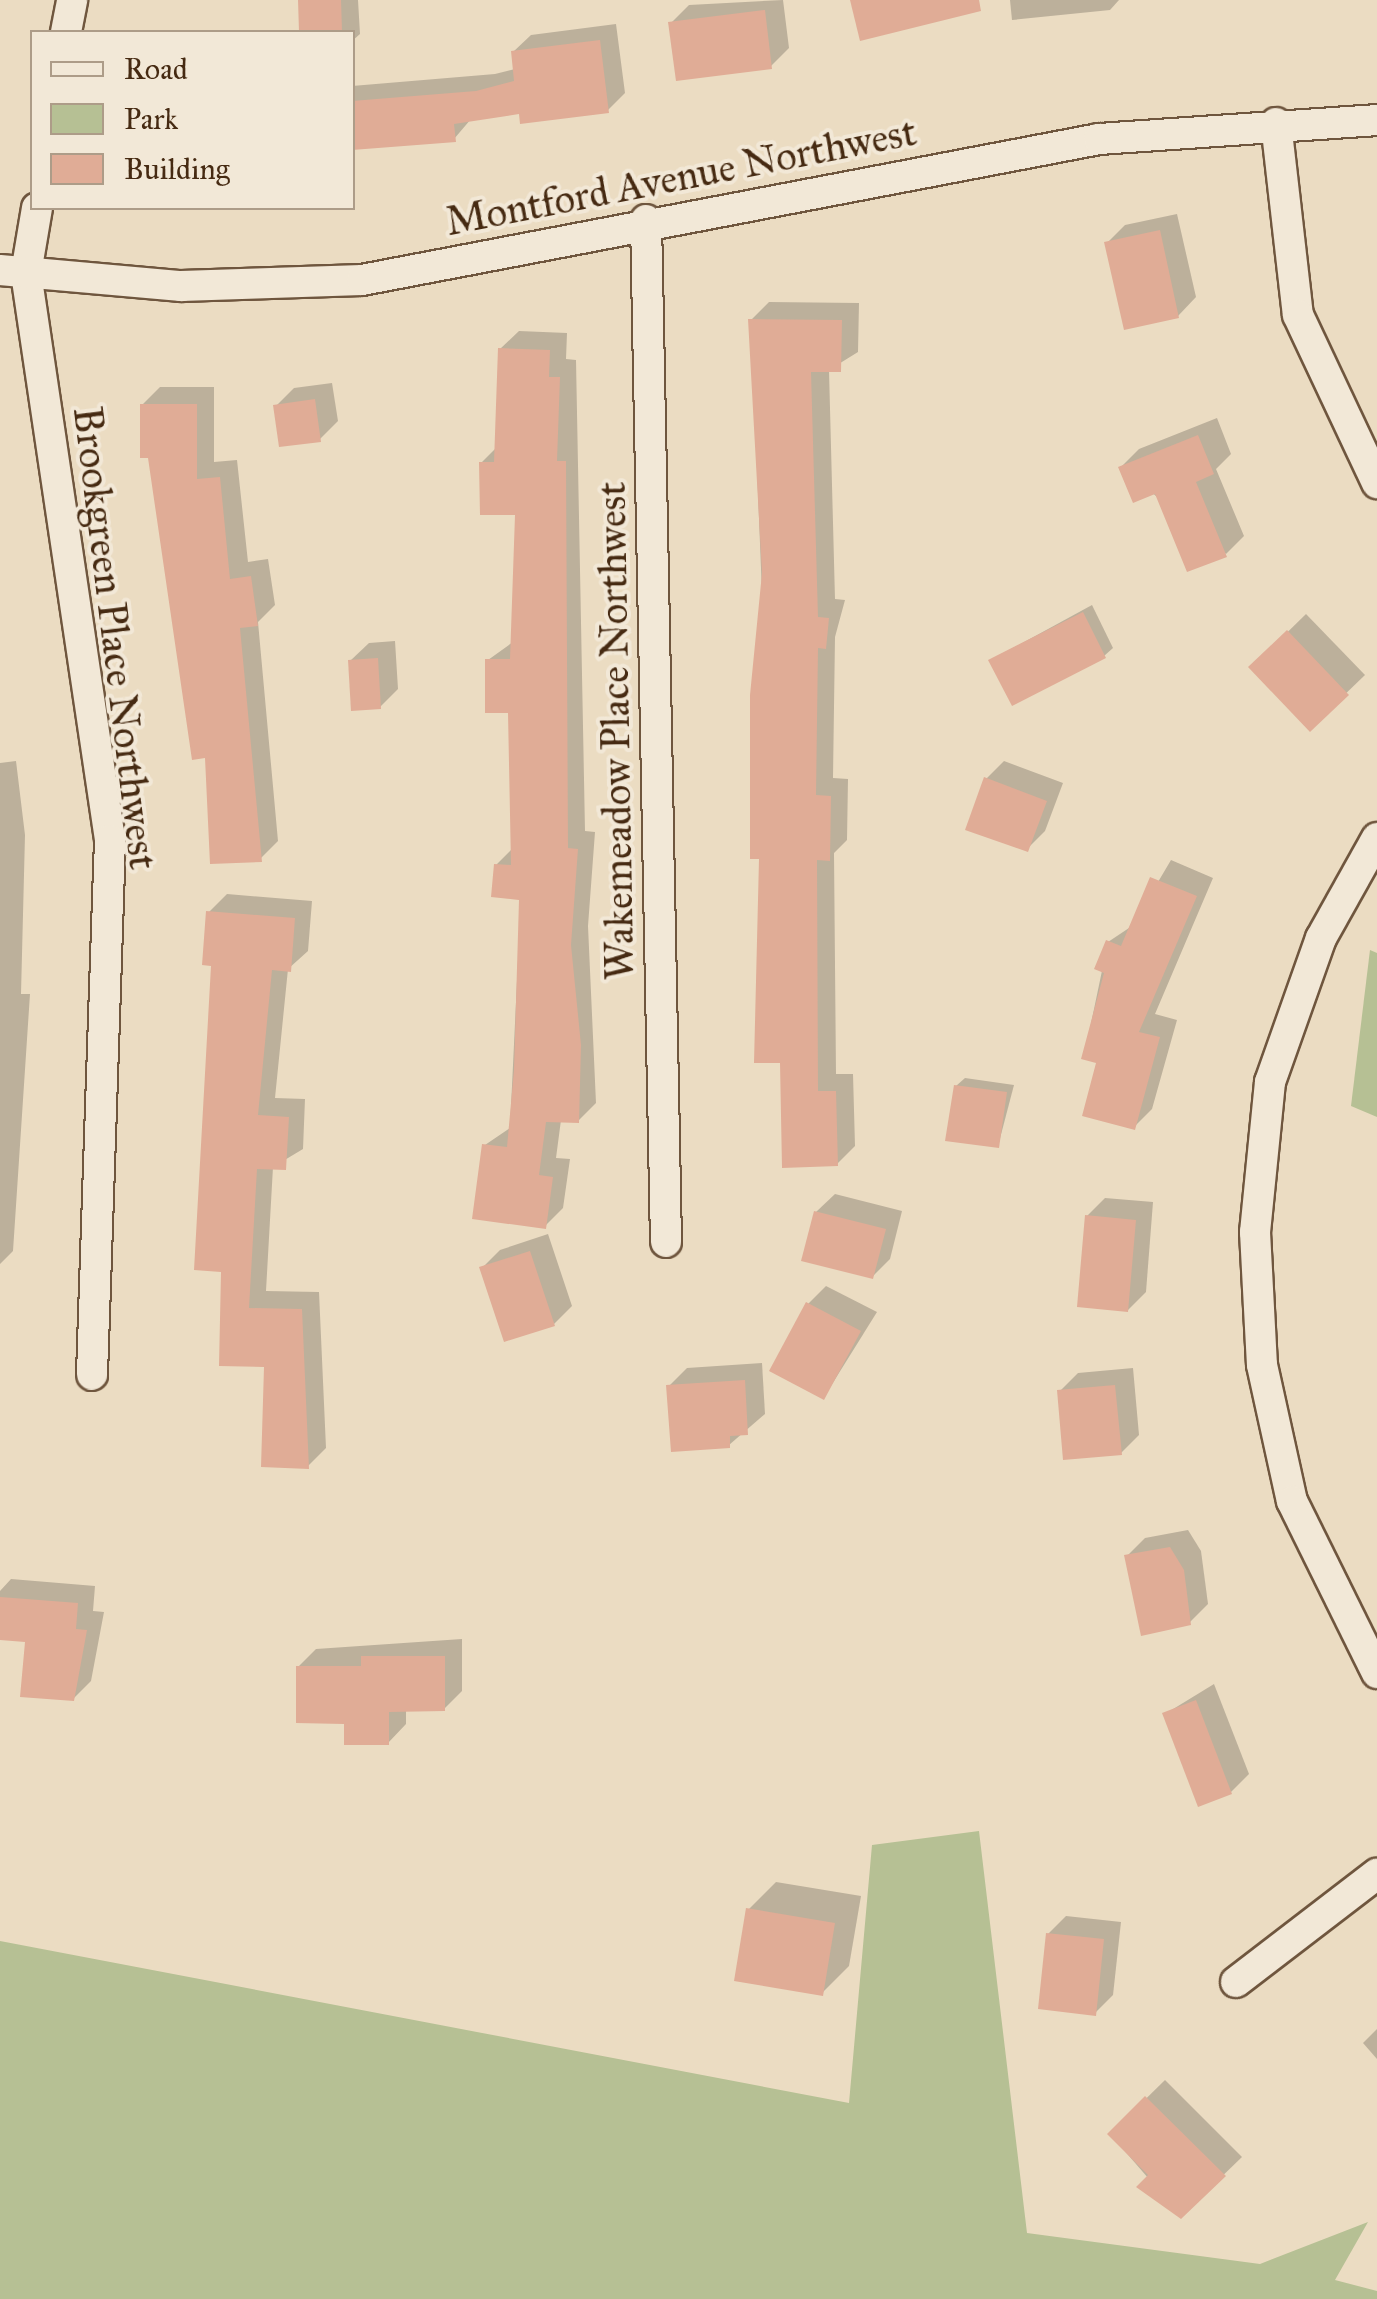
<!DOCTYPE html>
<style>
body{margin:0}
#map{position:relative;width:1377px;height:2299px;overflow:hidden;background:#ebdcc2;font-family:"IM FELL Great Primer",serif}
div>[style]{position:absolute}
.green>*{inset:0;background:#b6c094}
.shadow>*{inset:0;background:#0003}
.building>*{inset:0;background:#e0ac96}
.roads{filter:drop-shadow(2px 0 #6f563e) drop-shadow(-2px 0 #6f563e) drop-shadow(0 2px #6f563e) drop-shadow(0 -2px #6f563e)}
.minor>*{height:30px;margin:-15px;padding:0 15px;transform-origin:15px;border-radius:15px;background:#f2e8d7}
span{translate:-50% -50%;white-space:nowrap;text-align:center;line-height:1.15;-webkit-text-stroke:8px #f2e8d7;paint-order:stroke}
.street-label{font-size:40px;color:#462a12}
.legend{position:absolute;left:30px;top:30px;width:325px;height:180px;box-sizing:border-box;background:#f2e8d7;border:2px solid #ad9c88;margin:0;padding:12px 18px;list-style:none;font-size:30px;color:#462a12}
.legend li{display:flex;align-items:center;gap:20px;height:50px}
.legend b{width:50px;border:2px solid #ad9c88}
</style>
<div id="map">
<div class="green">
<div style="clip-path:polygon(1370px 950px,1377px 953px,1377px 1117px,1351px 1106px)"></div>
<div style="clip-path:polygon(979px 1831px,1027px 2233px,1260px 2264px,1368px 2222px,1335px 2280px,1377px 2291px,1377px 2299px,0 2299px,0 1941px,849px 2103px,872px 1845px)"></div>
</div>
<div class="shadow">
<div style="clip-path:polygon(300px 0,358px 0,360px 34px,352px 41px,352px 32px,301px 32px)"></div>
<div style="clip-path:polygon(783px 0,789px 48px,771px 66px,671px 23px,689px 5px)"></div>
<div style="clip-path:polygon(1010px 0,1119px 0,1110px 10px,1012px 20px)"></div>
<div style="clip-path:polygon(616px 24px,625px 93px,608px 110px,521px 112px,471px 119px,454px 139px,352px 148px,352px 86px,495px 74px,515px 69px,513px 52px,531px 35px)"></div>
<div style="clip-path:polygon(1177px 214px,1196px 297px,1178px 316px,1107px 243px,1125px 225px)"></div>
<div style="clip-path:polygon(769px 302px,859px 303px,858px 352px,829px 370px,835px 599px,845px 600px,835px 637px,833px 778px,848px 779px,847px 840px,834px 853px,836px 1074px,853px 1074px,855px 1146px,837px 1164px,785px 1165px,751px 320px)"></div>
<div style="clip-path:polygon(519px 331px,567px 333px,566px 359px,576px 360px,585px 831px,595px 832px,588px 926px,596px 1103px,578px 1121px,561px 1120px,556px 1158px,570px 1159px,563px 1208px,545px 1226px,485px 1145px,510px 1128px,521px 897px,496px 865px,513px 848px,510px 711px,488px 660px,513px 642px,518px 512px,481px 463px,497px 447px,500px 349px)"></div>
<div style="clip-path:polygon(332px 383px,338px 421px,320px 439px,276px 406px,294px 388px)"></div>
<div style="clip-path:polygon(160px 387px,214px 387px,214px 462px,237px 460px,248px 562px,268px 559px,275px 605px,258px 622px,278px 841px,260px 859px,207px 756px,142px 405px)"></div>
<div style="clip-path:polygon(1217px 418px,1231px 454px,1216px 469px,1244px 536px,1226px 554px,1121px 467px,1139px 449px)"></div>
<div style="clip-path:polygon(1092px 605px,1113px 648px,1104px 656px,991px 660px)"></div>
<div style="clip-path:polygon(1306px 614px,1365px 675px,1310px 728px,1252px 667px)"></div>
<div style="clip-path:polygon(395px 641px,398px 689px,380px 707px,350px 661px,369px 643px)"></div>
<div style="clip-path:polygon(16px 761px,25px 835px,21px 994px,30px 994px,13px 1251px,0 1264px,0 763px)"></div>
<div style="clip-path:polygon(1004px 761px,1063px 783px,1045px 831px,1027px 849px,986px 779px)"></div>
<div style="clip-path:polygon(1171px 860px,1213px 878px,1155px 1014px,1177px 1020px,1152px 1109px,1134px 1127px,1099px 1062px,1084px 1057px,1108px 942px,1132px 926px)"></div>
<div style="clip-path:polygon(227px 894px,312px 901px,308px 951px,288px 969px,275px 1098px,305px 1099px,303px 1149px,273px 1167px,266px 1291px,319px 1292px,326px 1448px,308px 1466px,223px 1270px,209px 912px)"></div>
<div style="clip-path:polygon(965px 1078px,1014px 1085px,998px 1146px,956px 1086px)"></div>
<div style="clip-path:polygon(835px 1194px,902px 1211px,890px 1259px,872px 1277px,816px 1212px)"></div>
<div style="clip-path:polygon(1105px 1198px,1153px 1202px,1146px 1292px,1128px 1310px,1087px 1216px)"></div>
<div style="clip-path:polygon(548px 1234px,572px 1306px,554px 1324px,482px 1268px,500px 1250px)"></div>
<div style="clip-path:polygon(826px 1286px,877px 1312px,824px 1397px,808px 1304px)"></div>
<div style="clip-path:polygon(762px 1363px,765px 1414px,729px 1445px,669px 1386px,687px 1368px)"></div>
<div style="clip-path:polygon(1133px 1368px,1139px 1435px,1121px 1453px,1060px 1391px,1078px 1373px)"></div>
<div style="clip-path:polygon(1188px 1530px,1201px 1551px,1208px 1604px,1190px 1622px,1127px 1556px,1145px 1538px)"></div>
<div style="clip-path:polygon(11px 1579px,95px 1586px,93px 1611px,104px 1612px,91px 1681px,73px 1699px,27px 1640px,0 1637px,0 1591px)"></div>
<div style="clip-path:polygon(462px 1639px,462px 1691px,444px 1709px,406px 1709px,406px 1724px,388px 1743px,346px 1721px,298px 1667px,316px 1649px)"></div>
<div style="clip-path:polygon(1214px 1684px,1249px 1774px,1231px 1792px,1165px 1714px)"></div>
<div style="clip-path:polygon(776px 1882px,861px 1896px,849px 1966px,822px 1993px,749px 1909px)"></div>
<div style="clip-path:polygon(1066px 1916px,1121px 1922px,1113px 1995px,1095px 2013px,1048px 1934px)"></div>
<div style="clip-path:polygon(1377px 2029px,1377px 2059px,1363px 2043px)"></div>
<div style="clip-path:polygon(1165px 2080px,1242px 2157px,1181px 2216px,1110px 2134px)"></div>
</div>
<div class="building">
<div style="clip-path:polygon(298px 0,341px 0,342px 32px,299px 32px)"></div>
<div style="clip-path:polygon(850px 0,979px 0,981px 11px,860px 41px)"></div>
<div style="clip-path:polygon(765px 10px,772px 69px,676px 81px,668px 22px)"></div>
<div style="clip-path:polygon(600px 40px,609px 113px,520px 124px,519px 114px,454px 124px,456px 142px,352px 150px,352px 101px,476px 91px,514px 81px,511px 51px)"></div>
<div style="clip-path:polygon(1160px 230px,1179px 318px,1124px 330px,1104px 242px)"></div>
<div style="clip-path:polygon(748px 319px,842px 320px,841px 372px,811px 372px,818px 617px,829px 618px,826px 649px,818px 648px,816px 795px,831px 796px,830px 861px,817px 860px,818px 1091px,836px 1091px,838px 1166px,782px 1168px,780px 1063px,754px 1063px,759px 859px,750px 859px,750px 695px,762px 573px)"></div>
<div style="clip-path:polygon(498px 348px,550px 350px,549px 377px,560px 377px,557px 461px,566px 461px,568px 848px,578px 849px,571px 945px,581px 1045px,579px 1123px,546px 1122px,539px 1175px,553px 1177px,546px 1229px,472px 1219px,482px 1144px,507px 1147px,514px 1070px,519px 900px,491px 897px,494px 864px,511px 865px,508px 713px,485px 713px,485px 659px,510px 659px,515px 515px,480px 515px,479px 462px,494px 462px)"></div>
<div style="clip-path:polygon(315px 399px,321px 442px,279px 447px,273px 405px)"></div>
<div style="clip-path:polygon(140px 404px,197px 404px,197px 479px,220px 477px,230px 579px,251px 576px,258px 626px,240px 628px,262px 862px,210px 864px,205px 758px,192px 760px,148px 458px,140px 458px)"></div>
<div style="clip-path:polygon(1198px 435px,1214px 474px,1196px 482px,1227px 557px,1187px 572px,1155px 494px,1133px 503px,1118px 467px)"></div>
<div style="clip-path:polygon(1083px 612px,1106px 658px,1012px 706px,988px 660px)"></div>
<div style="clip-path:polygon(1287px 630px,1349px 695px,1310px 732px,1248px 667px)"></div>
<div style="clip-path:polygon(378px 658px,381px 709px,351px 711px,348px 660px)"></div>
<div style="clip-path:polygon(984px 777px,1047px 801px,1028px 852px,965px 830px)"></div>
<div style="clip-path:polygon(1150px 877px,1197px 896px,1139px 1032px,1160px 1037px,1135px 1130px,1082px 1116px,1096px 1063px,1081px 1059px,1104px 973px,1094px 969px,1106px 940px,1121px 946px)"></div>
<div style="clip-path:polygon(206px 911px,295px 918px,291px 972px,272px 970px,258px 1115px,289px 1117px,286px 1170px,257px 1169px,249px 1308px,302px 1309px,309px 1469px,261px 1467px,264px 1367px,219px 1366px,221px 1272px,194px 1270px,211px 966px,202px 965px)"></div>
<div style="clip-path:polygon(954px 1085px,1007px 1092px,999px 1148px,945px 1141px)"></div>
<div style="clip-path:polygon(814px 1211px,886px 1229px,873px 1279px,801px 1261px)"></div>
<div style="clip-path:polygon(1085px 1215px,1136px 1220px,1128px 1312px,1077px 1307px)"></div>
<div style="clip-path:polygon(530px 1251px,555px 1326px,504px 1342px,479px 1267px)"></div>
<div style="clip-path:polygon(806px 1302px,861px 1331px,824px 1400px,769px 1371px)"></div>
<div style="clip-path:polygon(745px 1380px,748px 1435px,730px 1436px,730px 1448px,671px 1452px,666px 1385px)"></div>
<div style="clip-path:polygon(1115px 1385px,1122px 1455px,1063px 1460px,1057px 1390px)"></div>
<div style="clip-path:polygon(1170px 1547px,1184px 1570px,1191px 1625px,1141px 1636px,1124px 1555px)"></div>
<div style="clip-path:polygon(0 1597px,78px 1603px,76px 1629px,87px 1630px,74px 1701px,20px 1697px,25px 1642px,0 1640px)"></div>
<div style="clip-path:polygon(361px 1656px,445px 1656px,445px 1711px,389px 1712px,389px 1745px,344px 1745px,344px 1724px,296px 1723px,296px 1666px,361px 1666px)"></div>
<div style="clip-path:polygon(1196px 1700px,1232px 1794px,1198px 1807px,1162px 1713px)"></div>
<div style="clip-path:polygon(746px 1908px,835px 1923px,823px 1996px,734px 1981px)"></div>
<div style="clip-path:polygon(1046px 1933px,1104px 1939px,1096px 2016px,1038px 2009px)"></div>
<div style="clip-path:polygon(1145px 2096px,1226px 2176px,1181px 2219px,1136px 2187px,1148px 2175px,1107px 2134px)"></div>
</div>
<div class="roads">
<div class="minor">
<div style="left:66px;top:32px;width:33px;rotate:-79deg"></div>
<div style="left:1276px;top:123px;width:193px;rotate:83.5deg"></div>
<div style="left:1298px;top:315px;width:186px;rotate:64.8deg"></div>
<div style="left:37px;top:208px;width:66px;rotate:99.6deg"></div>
<div style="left:26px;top:273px;width:573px;rotate:81.57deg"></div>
<div style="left:110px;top:840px;width:535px;rotate:91.93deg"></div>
<div style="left:646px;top:220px;width:1022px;rotate:88.88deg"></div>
<div style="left:0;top:270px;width:182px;rotate:5.1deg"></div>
<div style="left:181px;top:286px;width:181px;rotate:-1.9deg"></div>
<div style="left:362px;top:280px;width:750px;rotate:-10.83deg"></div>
<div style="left:1099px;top:139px;width:279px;rotate:-3.9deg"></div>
<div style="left:1377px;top:838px;width:115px;rotate:119.2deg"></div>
<div style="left:1321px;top:938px;width:153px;rotate:109.5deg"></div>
<div style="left:1270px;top:1082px;width:151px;rotate:95.7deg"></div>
<div style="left:1255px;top:1232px;width:133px;rotate:87deg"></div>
<div style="left:1262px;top:1365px;width:139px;rotate:77.6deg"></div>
<div style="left:1292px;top:1501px;width:192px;rotate:63.7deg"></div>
<div style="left:1236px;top:1982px;width:178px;rotate:-37.5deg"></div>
</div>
</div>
<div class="street-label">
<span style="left:681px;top:177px;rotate:-11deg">Montford Avenue Northwest</span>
<span style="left:115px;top:638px;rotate:83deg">Brookgreen Place Northwest</span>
<span style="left:616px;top:731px;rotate:-91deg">Wakemeadow Place Northwest</span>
</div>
<ul class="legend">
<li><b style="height:12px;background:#f2e8d7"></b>Road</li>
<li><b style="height:28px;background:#b6c094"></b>Park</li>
<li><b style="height:28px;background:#e0ac96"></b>Building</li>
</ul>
</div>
